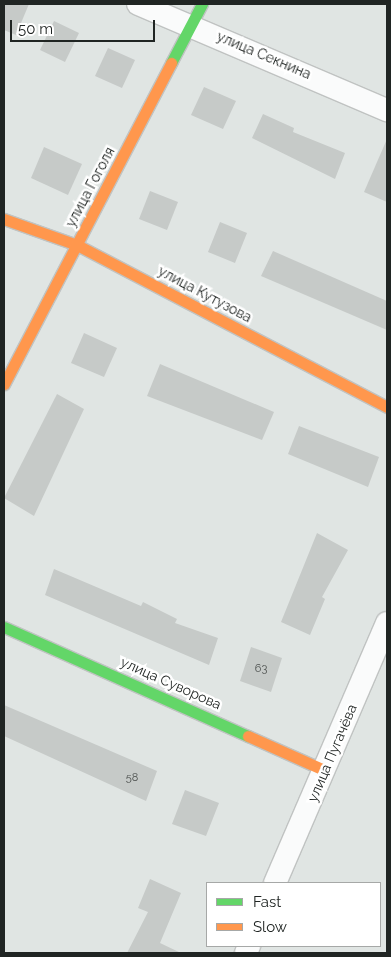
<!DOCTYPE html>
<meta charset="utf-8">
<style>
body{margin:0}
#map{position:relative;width:391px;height:957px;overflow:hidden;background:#e0e5e3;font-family:Raleway,sans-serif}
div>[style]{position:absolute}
.building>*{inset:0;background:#c6cac8}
.roads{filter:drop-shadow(1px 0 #c0c3c2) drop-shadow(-1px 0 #c0c3c2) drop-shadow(0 1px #c0c3c2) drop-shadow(0 -1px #c0c3c2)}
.street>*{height:22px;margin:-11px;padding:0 11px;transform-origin:11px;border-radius:11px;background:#fafbfb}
.fast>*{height:11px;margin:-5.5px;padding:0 5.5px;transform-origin:5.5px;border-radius:5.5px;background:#63d668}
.slow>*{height:11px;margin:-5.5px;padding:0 5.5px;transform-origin:5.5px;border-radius:5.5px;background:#ff974d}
span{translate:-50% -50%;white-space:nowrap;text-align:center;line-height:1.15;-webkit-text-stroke:5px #fff;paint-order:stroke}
.number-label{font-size:11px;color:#4a4e4c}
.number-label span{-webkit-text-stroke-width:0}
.street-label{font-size:14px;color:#202523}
.frame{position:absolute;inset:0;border:5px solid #202523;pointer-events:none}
.legend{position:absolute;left:206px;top:882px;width:175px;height:65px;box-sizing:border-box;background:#fff;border:1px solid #a6a8a7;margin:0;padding:6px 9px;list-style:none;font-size:15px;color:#202523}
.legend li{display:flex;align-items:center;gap:10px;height:25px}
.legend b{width:25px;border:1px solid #a6a8a7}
.scale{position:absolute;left:10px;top:20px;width:145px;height:22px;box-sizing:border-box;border:2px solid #202523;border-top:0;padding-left:6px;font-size:15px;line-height:18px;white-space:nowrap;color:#202523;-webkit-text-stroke:4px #fff;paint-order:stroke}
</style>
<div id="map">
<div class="building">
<div style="clip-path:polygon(4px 4px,29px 4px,16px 35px,4px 30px)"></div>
<div style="clip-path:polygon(54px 21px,79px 33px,65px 62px,40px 50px)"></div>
<div style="clip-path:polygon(108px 48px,135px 60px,122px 88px,95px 76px)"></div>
<div style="clip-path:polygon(204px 87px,236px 101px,223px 129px,191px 115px)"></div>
<div style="clip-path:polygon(263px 114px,294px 128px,293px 132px,345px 153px,335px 179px,252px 138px)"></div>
<div style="clip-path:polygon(387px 139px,387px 202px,364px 192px)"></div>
<div style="clip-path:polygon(44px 147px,82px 164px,68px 195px,31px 178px)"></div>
<div style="clip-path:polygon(150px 191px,178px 202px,167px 230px,139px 219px)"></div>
<div style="clip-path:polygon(220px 222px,247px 233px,235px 263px,208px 252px)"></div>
<div style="clip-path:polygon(273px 251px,387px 301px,387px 330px,261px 276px)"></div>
<div style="clip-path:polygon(84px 333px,117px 348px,104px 377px,71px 363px)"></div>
<div style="clip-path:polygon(160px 364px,274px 412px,262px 440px,147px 396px)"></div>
<div style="clip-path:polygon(57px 394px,84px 409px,34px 516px,4px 498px)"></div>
<div style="clip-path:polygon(299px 426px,379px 457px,368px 487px,288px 454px)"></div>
<div style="clip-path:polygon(317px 533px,348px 550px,322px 597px,325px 599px,310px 635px,281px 622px)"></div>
<div style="clip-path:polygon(54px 569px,141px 606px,143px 602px,177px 619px,175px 623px,218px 638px,209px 665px,45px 595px)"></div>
<div style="clip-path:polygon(251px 647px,282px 658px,271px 692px,240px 681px)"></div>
<div style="clip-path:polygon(4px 705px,157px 771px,146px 801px,4px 736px)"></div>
<div style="clip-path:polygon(185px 790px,219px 803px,206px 836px,172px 824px)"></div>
<div style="clip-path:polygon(150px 879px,181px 893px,160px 943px,181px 953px,127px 953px,148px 912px,138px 908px)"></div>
</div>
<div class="roads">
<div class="street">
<div style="left:138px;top:4px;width:271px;rotate:23.1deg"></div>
<div style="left:275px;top:883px;width:283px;rotate:-66.7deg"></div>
<div style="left:246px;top:953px;width:8px;rotate:-67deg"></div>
</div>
<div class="fast">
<div style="left:171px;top:63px;width:67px;rotate:-62.3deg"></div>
<div style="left:4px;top:627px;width:267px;rotate:24.1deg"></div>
</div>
<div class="slow">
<div style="left:4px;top:219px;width:77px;rotate:19.6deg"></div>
<div style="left:77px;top:245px;width:350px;rotate:27.6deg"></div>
<div style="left:4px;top:384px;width:362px;rotate:-62.5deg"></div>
<div style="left:248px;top:736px;width:83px;rotate:24.1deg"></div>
</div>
</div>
<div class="number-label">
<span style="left:261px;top:669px">63</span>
<span style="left:132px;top:778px">58</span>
</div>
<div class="street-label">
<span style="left:264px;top:55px;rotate:23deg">улица Секнина</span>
<span style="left:90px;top:187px;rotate:-62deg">улица Гоголя</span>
<span style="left:205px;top:294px;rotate:28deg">улица Кутузова</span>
<span style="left:171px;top:683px;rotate:24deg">улица Суворова</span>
<span style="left:332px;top:753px;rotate:-67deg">улица Пугачёва</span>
</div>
<div class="frame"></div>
<ul class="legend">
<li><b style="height:6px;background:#63d668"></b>Fast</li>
<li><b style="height:6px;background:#ff974d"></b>Slow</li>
</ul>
<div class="scale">50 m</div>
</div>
